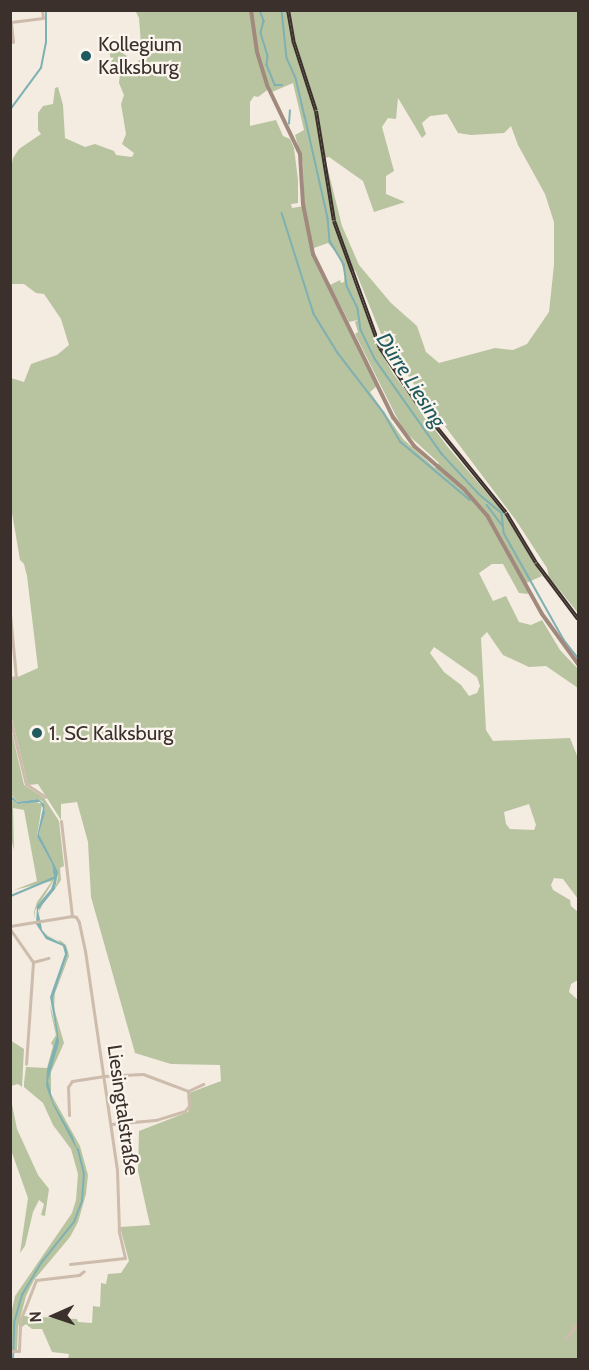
<!DOCTYPE html>
<meta charset="utf-8">
<style>
body{margin:0}
#map{position:relative;width:589px;height:1370px;overflow:hidden;background:#f4ebe1;font-family:Cabin,sans-serif}
div>[style]{position:absolute}
.green>*{inset:0;background:#b8c4a0}
.water>*{inset:0;background:#7fb0b2}
.stream>*{height:1.5px;margin:-0.75px;padding:0 0.75px;transform-origin:0.75px;border-radius:0.75px;background:#7fb0b2}
.minor>*{height:3px;margin:-1.5px;padding:0 1.5px;transform-origin:1.5px;border-radius:1.5px;background:#cdbbac}
.secondary>*{height:4px;margin:-2px;padding:0 2px;transform-origin:2px;border-radius:2px;background:#a18a7d}
.rail>*{height:4px;margin-top:-2px;transform-origin:0;background:repeating-linear-gradient(90deg,#fbf5ee 0 4.5px,#3b302b 0 9px);box-sizing:border-box;border-block:2px solid #3b302b}
.dots>*{width:16px;height:16px;translate:-50% -50%;box-sizing:border-box;border:3px solid #fbf5ee;border-radius:50%}
span{translate:-50% -50%;white-space:nowrap;text-align:center;line-height:1.15;-webkit-text-stroke:4.5px #fbf5ee;paint-order:stroke}
.poi-label{font-size:20px;color:#3b302b}
.left{translate:0 -50%;text-align:left}
.street-label{font-size:20px;color:#3b302b}
.water-label{font-size:21px;color:#1f5a5e;font-style:italic}
.frame{position:absolute;inset:0;border:12px solid #3b302b;pointer-events:none}
.north{position:absolute;left:24px;top:1286px;width:60px;height:60px;-webkit-text-stroke:4px #fbf5ee;paint-order:stroke;rotate:267deg;font-size:16px;font-weight:700;line-height:24px;text-align:center;color:#3b302b}
.north::after{content:'';display:block;margin:auto;width:21px;height:27px;background:#3b302b;clip-path:polygon(50% 0,100% 100%,50% 72%,0 100%)}
</style>
<div id="map">
<div class="green">
<div style="clip-path:polygon(evenodd,131px 11px,578px 11px,578px 613px,549px 577px,547px 568px,515px 519px,417px 389px,381px 334px,355px 270px,350px 272px,378px 346px,392px 372px,447px 446px,503px 512px,542px 576px,524px 584px,529px 594px,519px 593px,503px 564px,492px 564px,479px 573px,493px 601px,506px 596px,519px 622px,531px 625px,542px 620px,560px 650px,578px 669px,578px 688px,546px 666px,529px 667px,503px 655px,487px 632px,481px 638px,486px 730px,493px 741px,570px 738px,578px 758px,578px 899px,563px 879px,554px 878px,551px 885px,553px 890px,570px 900px,571px 906px,578px 912px,578px 980px,571px 984px,569px 992px,578px 1000px,578px 1359px,68px 1359px,69px 1354px,52px 1352px,42px 1329px,32px 1329px,26px 1324px,22px 1327px,20px 1348px,20px 1328px,23px 1316px,77px 1319px,78px 1322px,92px 1323px,93px 1306px,100px 1307px,101px 1283px,106px 1284px,108px 1274px,121px 1273px,129px 1261px,120px 1227px,150px 1225px,138px 1171px,139px 1131px,188px 1112px,190px 1107px,189px 1093px,221px 1081px,220px 1065px,171px 1064px,135px 1053px,91px 897px,88px 842px,77px 802px,61px 804px,61px 820px,38px 784px,28px 785px,11px 715px,11px 680px,38px 668px,27px 576px,24px 564px,20px 560px,11px 507px,11px 378px,24px 382px,31px 364px,57px 355px,69px 345px,61px 319px,44px 294px,36px 293px,24px 284px,11px 284px,11px 169px,13px 158px,19px 149px,41px 134px,38px 130px,38px 113px,43px 106px,53px 104px,55px 88px,58px 87px,63px 105px,65px 138px,85px 147px,95px 144px,114px 151px,116px 155px,132px 157px,134px 153px,122px 144px,126px 134px,121px 104px,124px 95px,119px 83px,120px 73px,111px 61px,109px 49px,112px 46px,127px 56px,125px 65px,136px 65px,139px 60px,147px 60px,147px 51px,141px 44px,139px 18px,136px 12px,131px 11px,293px 83px,304px 130px,295px 135px,303px 164px,304px 206px,292px 208px,291px 204px,298px 203px,298px 180px,294px 148px,290px 139px,283px 136px,276px 120px,250px 126px,250px 102px,254px 96px,258px 97px,270px 88px,272px 92px,293px 83px,131px 11px,398px 98px,422px 138px,426px 134px,422px 123px,430px 116px,447px 114px,458px 133px,471px 135px,504px 133px,511px 126px,518px 145px,545px 194px,554px 222px,554px 265px,549px 312px,527px 344px,513px 350px,495px 348px,439px 363px,426px 352px,417px 326px,391px 303px,359px 265px,342px 226px,325px 158px,329px 157px,363px 181px,374px 212px,405px 202px,386px 194px,386px 176px,394px 171px,382px 127px,388px 118px,396px 119px,398px 98px,131px 11px,328px 243px,339px 256px,345px 274px,344px 282px,341px 283px,340px 280px,330px 285px,349px 322px,358px 320px,355px 322px,358px 332px,355px 334px,395px 414px,405px 432px,439px 463px,435px 468px,403px 439px,370px 392px,377px 386px,311px 249px,328px 243px,131px 11px,434px 647px,477px 677px,480px 686px,477px 693px,469px 696px,461px 685px,444px 672px,430px 653px,434px 647px,131px 11px,529px 804px,536px 825px,534px 830px,510px 829px,506px 824px,504px 812px,529px 804px)"></div>
<div style="clip-path:polygon(10px 724px,24px 785px,44px 798px,59px 821px,64px 866px,60px 868px,61px 880px,55px 889px,45px 899px,39px 912px,42px 930px,48px 936px,61px 941px,66px 945px,69px 956px,55px 993px,54px 1008px,64px 1043px,51px 1072px,51px 1094px,80px 1146px,88px 1175px,86px 1194px,78px 1222px,70px 1237px,34px 1280px,26px 1296px,18px 1327px,17px 1350px,10px 1350px,11px 1314px,15px 1296px,72px 1213px,76px 1200px,78px 1174px,71px 1149px,53px 1125px,43px 1103px,24px 1087px,24px 1083px,26px 1067px,47px 1068px,53px 1046px,51px 1043px,56px 1035px,51px 1013px,50px 1004px,56px 1029px,53px 998px,68px 953px,58px 940px,47px 936px,42px 930px,40px 925px,39px 907px,45px 898px,55px 889px,58px 877px,39px 834px,45px 814px,43px 802px,38px 799px,17px 802px,11px 794px)"></div>
<div style="clip-path:polygon(10px 799px,18px 804px,35px 802px,42px 804px,37px 837px,52px 864px,54px 880px,35px 911px,35px 919px,34px 912px,37px 902px,52px 881px,14px 890px,37px 881px,24px 810px,13px 808px,14px 850px,11px 838px)"></div>
<div style="clip-path:polygon(10px 1040px,24px 1049px,22px 1087px,18px 1084px,11px 1086px)"></div>
<div style="clip-path:polygon(10px 1094px,17px 1129px,38px 1175px,49px 1189px,45px 1216px,41px 1215px,44px 1204px,39px 1200px,33px 1212px,25px 1246px,20px 1253px,28px 1198px,11px 1150px)"></div>
</div>
<div class="water">
<div style="clip-path:polygon(10px 794px,17px 802px,38px 799px,44px 804px,45px 814px,39px 834px,58px 872px,55px 889px,38px 910px,42px 930px,47px 936px,65px 945px,68px 953px,53px 998px,59px 1042px,48px 1081px,53px 1102px,73px 1137px,78px 1152px,53px 1105px,46px 1086px,47px 1070px,57px 1036px,50px 997px,65px 954px,63px 946px,46px 939px,36px 924px,37px 906px,51px 889px,54px 880px,52px 864px,37px 837px,43px 808px,40px 802px,18px 804px,11px 799px)"></div>
</div>
<div class="stream">
<div style="left:260px;top:10px;width:12px;rotate:70deg"></div>
<div style="left:264px;top:21px;width:12px;rotate:104deg"></div>
<div style="left:261px;top:33px;width:24px;rotate:73deg"></div>
<div style="left:268px;top:56px;width:9px;rotate:96deg"></div>
<div style="left:267px;top:65px;width:22px;rotate:68deg"></div>
<div style="left:275px;top:85px;width:7px"></div>
<div style="left:282px;top:10px;width:48px;rotate:84.1deg"></div>
<div style="left:287px;top:58px;width:22px;rotate:66deg"></div>
<div style="left:296px;top:78px;width:39px;rotate:77deg"></div>
<div style="left:305px;top:116px;width:105px;rotate:77.3deg"></div>
<div style="left:328px;top:218px;width:23px;rotate:85deg"></div>
<div style="left:330px;top:241px;width:27px;rotate:59deg"></div>
<div style="left:344px;top:264px;width:22px;rotate:82deg"></div>
<div style="left:347px;top:286px;width:25px;rotate:64deg"></div>
<div style="left:358px;top:309px;width:21px;rotate:82deg"></div>
<div style="left:361px;top:330px;width:32px;rotate:64deg"></div>
<div style="left:375px;top:359px;width:116px;rotate:54.8deg"></div>
<div style="left:442px;top:454px;width:54px;rotate:47.2deg"></div>
<div style="left:479px;top:494px;width:30px;rotate:40deg"></div>
<div style="left:502px;top:513px;width:20px;rotate:84deg"></div>
<div style="left:504px;top:533px;width:123px;rotate:60.7deg"></div>
<div style="left:564px;top:640px;width:23px;rotate:52deg"></div>
<div style="left:10px;top:110px;width:52px;rotate:-53.6deg"></div>
<div style="left:41px;top:68px;width:25px;rotate:-79deg"></div>
<div style="left:46px;top:43px;width:33px;rotate:-90deg"></div>
<div style="left:289px;top:124px;width:13px;rotate:-86deg"></div>
<div style="left:282px;top:213px;width:106px;rotate:72.4deg"></div>
<div style="left:314px;top:314px;width:46px;rotate:58.4deg"></div>
<div style="left:338px;top:353px;width:76px;rotate:52.5deg"></div>
<div style="left:384px;top:413px;width:34px;rotate:60deg"></div>
<div style="left:401px;top:442px;width:90px;rotate:40deg"></div>
<div style="left:487px;top:505px;width:25px;rotate:53deg"></div>
<div style="left:11px;top:896px;width:49px;rotate:-22.9deg"></div>
<div style="left:13px;top:1360px;width:37px;rotate:-88deg"></div>
<div style="left:14px;top:1323px;width:29px;rotate:-74deg"></div>
<div style="left:22px;top:1295px;width:39px;rotate:-59deg"></div>
<div style="left:42px;top:1262px;width:51px;rotate:-51.3deg"></div>
<div style="left:74px;top:1222px;width:22px;rotate:-69deg"></div>
<div style="left:82px;top:1201px;width:27px;rotate:-86deg"></div>
<div style="left:84px;top:1174px;width:25px;rotate:-104deg"></div>
</div>
<div class="minor">
<div style="left:13px;top:42px;width:20px;rotate:-96deg"></div>
<div style="left:11px;top:22px;width:32px;rotate:-7deg"></div>
<div style="left:43px;top:18px;width:8px;rotate:-97deg"></div>
<div style="left:10px;top:614px;width:63px;rotate:84.6deg"></div>
<div style="left:16px;top:677px;width:6px;rotate:171deg"></div>
<div style="left:10px;top:719px;width:67px;rotate:76.2deg"></div>
<div style="left:26px;top:784px;width:23px;rotate:34deg"></div>
<div style="left:61px;top:821px;width:96px;rotate:83.4deg"></div>
<div style="left:10px;top:926px;width:63px;rotate:-9.2deg"></div>
<div style="left:10px;top:929px;width:40px;rotate:55.1deg"></div>
<div style="left:33px;top:962px;width:102px;rotate:93.9deg"></div>
<div style="left:33px;top:962px;width:16px;rotate:-15deg"></div>
<div style="left:188px;top:1091px;width:17px;rotate:-25deg"></div>
<div style="left:69px;top:1115px;width:28px;rotate:-92deg"></div>
<div style="left:68px;top:1087px;width:7px;rotate:-56deg"></div>
<div style="left:72px;top:1081px;width:31px;rotate:-9deg"></div>
<div style="left:103px;top:1076px;width:40px;rotate:-2.9deg"></div>
<div style="left:143px;top:1074px;width:48px;rotate:20.7deg"></div>
<div style="left:188px;top:1091px;width:15px;rotate:86deg"></div>
<div style="left:189px;top:1106px;width:6px;rotate:129deg"></div>
<div style="left:185px;top:1111px;width:31px;rotate:163deg"></div>
<div style="left:155px;top:1120px;width:44px;rotate:174.8deg"></div>
<div style="left:70px;top:1264px;width:55px;rotate:-6.2deg"></div>
<div style="left:125px;top:1258px;width:28px;rotate:-103deg"></div>
<div style="left:119px;top:1231px;width:61px;rotate:-91.9deg"></div>
<div style="left:117px;top:1170px;width:221px;rotate:-98.3deg"></div>
<div style="left:85px;top:951px;width:30px;rotate:-102deg"></div>
<div style="left:79px;top:922px;width:6px;rotate:-121deg"></div>
<div style="left:76px;top:917px;width:4px;rotate:-166deg"></div>
<div style="left:565px;top:1339px;width:21px;rotate:-51deg"></div>
<div style="left:10px;top:1351px;width:9px"></div>
<div style="left:19px;top:1351px;width:30px;rotate:-88deg"></div>
<div style="left:20px;top:1321px;width:44px;rotate:-68.7deg"></div>
<div style="left:36px;top:1280px;width:43px;rotate:-6.6deg"></div>
<div style="left:79px;top:1275px;width:6px;rotate:-39deg"></div>
</div>
<div class="secondary">
<div style="left:251px;top:10px;width:42px;rotate:81.9deg"></div>
<div style="left:257px;top:52px;width:34px;rotate:73deg"></div>
<div style="left:267px;top:85px;width:76px;rotate:64.4deg"></div>
<div style="left:300px;top:154px;width:50px;rotate:86.6deg"></div>
<div style="left:303px;top:204px;width:51px;rotate:78.7deg"></div>
<div style="left:313px;top:254px;width:182px;rotate:63.9deg"></div>
<div style="left:393px;top:417px;width:36px;rotate:54deg"></div>
<div style="left:414px;top:446px;width:66px;rotate:40.7deg"></div>
<div style="left:464px;top:489px;width:37px;rotate:49deg"></div>
<div style="left:488px;top:517px;width:111px;rotate:60.9deg"></div>
<div style="left:542px;top:614px;width:62px;rotate:54.2deg"></div>
</div>
<div class="rail">
<div style="left:288px;top:10px;width:34px;rotate:80deg"></div>
<div style="left:294px;top:43px;width:71px;rotate:72.1deg"></div>
<div style="left:316px;top:111px;width:111px;rotate:80.7deg"></div>
<div style="left:334px;top:221px;width:135px;rotate:70.1deg"></div>
<div style="left:380px;top:348px;width:66px;rotate:56.1deg"></div>
<div style="left:417px;top:403px;width:141px;rotate:51deg"></div>
<div style="left:506px;top:513px;width:58px;rotate:59deg"></div>
<div style="left:536px;top:563px;width:70px;rotate:53.1deg"></div>
</div>
<div class="dots">
<div style="left:86px;top:56px;background:#1f5a5e"></div>
<div style="left:37px;top:733px;background:#1f5a5e"></div>
</div>
<div class="poi-label">
<span class="left" style="left:98px;top:56px">Kollegium<br>Kalksburg</span>
<span class="left" style="left:49px;top:733px">1. SC Kalksburg</span>
</div>
<div class="street-label">
<span style="left:123px;top:1110px;rotate:82deg">Liesingtalstraße</span>
</div>
<div class="water-label">
<span style="left:411px;top:380px;rotate:57deg">Dürre Liesing</span>
</div>
<div class="frame"></div>
<div class="north">N</div>
</div>
